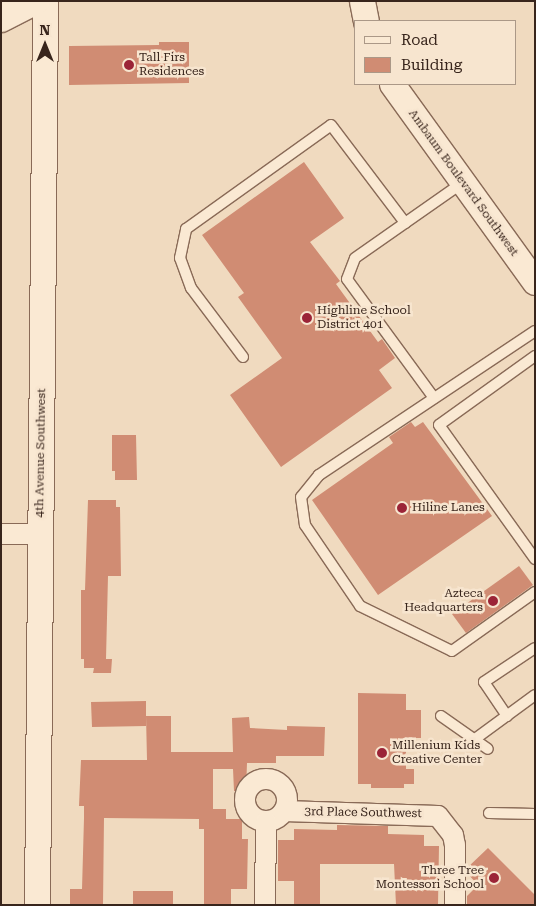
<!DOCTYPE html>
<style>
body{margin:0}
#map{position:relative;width:536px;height:906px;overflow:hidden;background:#f0dabf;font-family:"Roboto Serif",serif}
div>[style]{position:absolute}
.building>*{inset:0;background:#d08c73}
.roads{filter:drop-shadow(1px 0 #896a57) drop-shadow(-1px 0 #896a57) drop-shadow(0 1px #896a57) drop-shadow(0 -1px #896a57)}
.service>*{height:10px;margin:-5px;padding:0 5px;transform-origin:5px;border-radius:5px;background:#fae9d3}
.minor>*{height:20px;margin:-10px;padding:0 10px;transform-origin:10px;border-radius:10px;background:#fae9d3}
.minor>.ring{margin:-10px;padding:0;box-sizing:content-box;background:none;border:20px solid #fae9d3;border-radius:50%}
.tertiary>*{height:25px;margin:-12.5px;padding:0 12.5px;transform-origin:12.5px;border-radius:12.5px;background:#fae9d3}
.secondary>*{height:28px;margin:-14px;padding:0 14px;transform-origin:14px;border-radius:14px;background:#fae9d3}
.dots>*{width:14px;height:14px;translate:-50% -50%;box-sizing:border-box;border:2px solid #f7e5cf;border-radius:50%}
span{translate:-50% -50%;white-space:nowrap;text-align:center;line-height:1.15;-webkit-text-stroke:5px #f7e5cf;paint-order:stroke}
.poi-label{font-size:12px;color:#38251c}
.left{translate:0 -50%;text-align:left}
.right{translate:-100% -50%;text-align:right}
.street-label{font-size:12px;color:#38251c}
.frame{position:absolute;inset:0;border:2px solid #38251c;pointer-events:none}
.legend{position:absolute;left:354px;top:20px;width:162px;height:65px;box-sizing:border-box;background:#f7e5cf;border:1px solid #ab9887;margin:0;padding:6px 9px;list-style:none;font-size:15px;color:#38251c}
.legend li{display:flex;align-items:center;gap:10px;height:25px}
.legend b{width:25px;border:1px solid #ab9887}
.north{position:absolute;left:20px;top:20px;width:50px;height:50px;-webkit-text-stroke:4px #f7e5cf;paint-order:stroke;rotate:0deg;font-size:14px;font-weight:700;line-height:20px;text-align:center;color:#38251c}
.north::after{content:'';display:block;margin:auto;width:18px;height:22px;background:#38251c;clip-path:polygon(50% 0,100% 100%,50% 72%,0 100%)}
</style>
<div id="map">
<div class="building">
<div style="clip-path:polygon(159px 42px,189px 42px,189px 83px,69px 85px,69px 46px,159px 45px)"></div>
<div style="clip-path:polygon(304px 162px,344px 218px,310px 242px,340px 281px,336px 284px,378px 342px,382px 339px,395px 358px,379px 370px,392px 388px,281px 467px,230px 395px,282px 358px,238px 297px,244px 293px,202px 235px)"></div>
<div style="clip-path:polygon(411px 422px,415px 427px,423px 422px,492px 516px,378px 595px,312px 500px,393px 443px,389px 437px)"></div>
<div style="clip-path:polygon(112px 435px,136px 435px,137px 480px,115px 480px,115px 471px,112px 471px)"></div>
<div style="clip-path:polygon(88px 500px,116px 500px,116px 507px,120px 507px,121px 576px,108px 576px,106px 659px,112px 659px,111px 673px,93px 673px,94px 668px,84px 668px,84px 659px,81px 659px,81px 590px,85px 590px)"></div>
<div style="clip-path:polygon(519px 566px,533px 585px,466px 633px,452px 614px)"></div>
<div style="clip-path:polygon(358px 693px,406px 694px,406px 710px,421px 710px,421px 738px,406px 738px,406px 769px,414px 769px,414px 784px,404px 784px,404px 788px,371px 788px,371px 784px,358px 784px)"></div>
<div style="clip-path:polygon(146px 701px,146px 726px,92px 727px,91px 702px)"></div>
<div style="clip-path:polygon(146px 716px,171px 716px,171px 752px,233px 752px,232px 718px,249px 717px,250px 728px,287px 730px,287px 726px,325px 727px,324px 756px,276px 756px,276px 763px,247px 763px,246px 791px,234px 791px,233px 769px,213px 769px,213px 809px,226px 809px,226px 819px,242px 819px,242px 839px,248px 839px,247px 889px,231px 889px,231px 905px,204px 905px,204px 829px,199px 829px,199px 819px,104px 818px,103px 905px,70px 905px,70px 889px,82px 889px,84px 818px,84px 806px,79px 806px,81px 760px,147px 760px)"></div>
<div style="clip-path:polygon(337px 825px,388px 826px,388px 834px,424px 835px,424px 846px,439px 846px,438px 905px,396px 905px,394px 864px,320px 864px,320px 905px,294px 905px,294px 881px,278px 881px,278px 840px,294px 840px,294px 829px,337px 830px)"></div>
<div style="clip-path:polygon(488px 848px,535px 895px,535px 905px,467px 905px,467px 896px,478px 885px,467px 873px,467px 868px)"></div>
<div style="clip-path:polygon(133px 891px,173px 891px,173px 905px,133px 905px)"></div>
</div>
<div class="roads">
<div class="service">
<div style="left:535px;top:331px;width:260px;rotate:146.3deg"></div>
<div style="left:319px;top:475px;width:28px;rotate:129deg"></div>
<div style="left:301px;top:497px;width:28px;rotate:82deg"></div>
<div style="left:305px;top:525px;width:98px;rotate:55.8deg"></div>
<div style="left:360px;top:606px;width:102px;rotate:26.1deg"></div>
<div style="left:452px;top:651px;width:102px;rotate:-35.4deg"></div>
<div style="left:535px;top:356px;width:118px;rotate:144.3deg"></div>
<div style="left:439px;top:425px;width:165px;rotate:54.4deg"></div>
<div style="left:243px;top:357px;width:86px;rotate:-127deg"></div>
<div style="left:191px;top:288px;width:32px;rotate:-110deg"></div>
<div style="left:180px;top:258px;width:30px;rotate:-78deg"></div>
<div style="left:186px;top:229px;width:178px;rotate:-35.6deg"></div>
<div style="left:331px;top:125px;width:123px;rotate:52.9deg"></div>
<div style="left:434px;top:398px;width:147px;rotate:-126.2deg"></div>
<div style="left:347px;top:279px;width:22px;rotate:-69deg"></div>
<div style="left:355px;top:258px;width:131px;rotate:-35deg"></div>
<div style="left:441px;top:716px;width:57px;rotate:35.1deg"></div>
<div style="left:507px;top:716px;width:41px;rotate:-124.1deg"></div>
<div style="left:484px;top:682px;width:61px;rotate:-33.7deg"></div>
<div style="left:475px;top:739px;width:74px;rotate:-36.3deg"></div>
<div style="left:489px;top:813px;width:46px;rotate:1.2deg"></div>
</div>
<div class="minor">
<div style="left:1px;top:534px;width:39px"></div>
<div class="ring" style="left:245px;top:779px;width:22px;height:22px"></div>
<div style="left:284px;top:811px;width:154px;rotate:1.9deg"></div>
<div style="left:438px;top:816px;width:24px;rotate:52deg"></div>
<div style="left:453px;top:835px;width:10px;rotate:79deg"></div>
<div style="left:455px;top:845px;width:60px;rotate:90deg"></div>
<div style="left:265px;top:905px;width:83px;rotate:-89.3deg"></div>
</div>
<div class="tertiary">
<div style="left:362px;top:1px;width:20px;rotate:79deg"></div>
<div style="left:392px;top:84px;width:244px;rotate:54.2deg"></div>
<div style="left:37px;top:905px;width:904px;rotate:-89.49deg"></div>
</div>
<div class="secondary">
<div style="left:1px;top:18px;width:38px;rotate:-27deg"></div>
</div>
</div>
<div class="dots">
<div style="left:129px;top:65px;background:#9b2437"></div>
<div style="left:307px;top:318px;background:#9b2437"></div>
<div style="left:402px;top:508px;background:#9b2437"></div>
<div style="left:493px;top:601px;background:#9b2437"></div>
<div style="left:382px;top:753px;background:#9b2437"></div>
<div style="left:494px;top:878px;background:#9b2437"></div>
</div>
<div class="poi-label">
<span class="left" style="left:139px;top:65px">Tall Firs<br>Residences</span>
<span class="left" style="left:317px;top:318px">Highline School<br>District 401</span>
<span class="left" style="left:412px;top:508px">Hiline Lanes</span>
<span class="right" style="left:483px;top:601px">Azteca<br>Headquarters</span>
<span class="left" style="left:392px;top:753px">Millenium Kids<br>Creative Center</span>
<span class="right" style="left:484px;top:878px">Three Tree<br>Montessori School</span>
</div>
<div class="street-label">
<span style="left:463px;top:183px;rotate:54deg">Ambaum Boulevard Southwest</span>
<span style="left:41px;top:453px;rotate:-89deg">4th Avenue Southwest</span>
<span style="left:363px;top:813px;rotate:1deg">3rd Place Southwest</span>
</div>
<div class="frame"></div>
<ul class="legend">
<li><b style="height:6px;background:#fae9d3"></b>Road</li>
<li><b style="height:14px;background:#d08c73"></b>Building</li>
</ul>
<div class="north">N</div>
</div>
